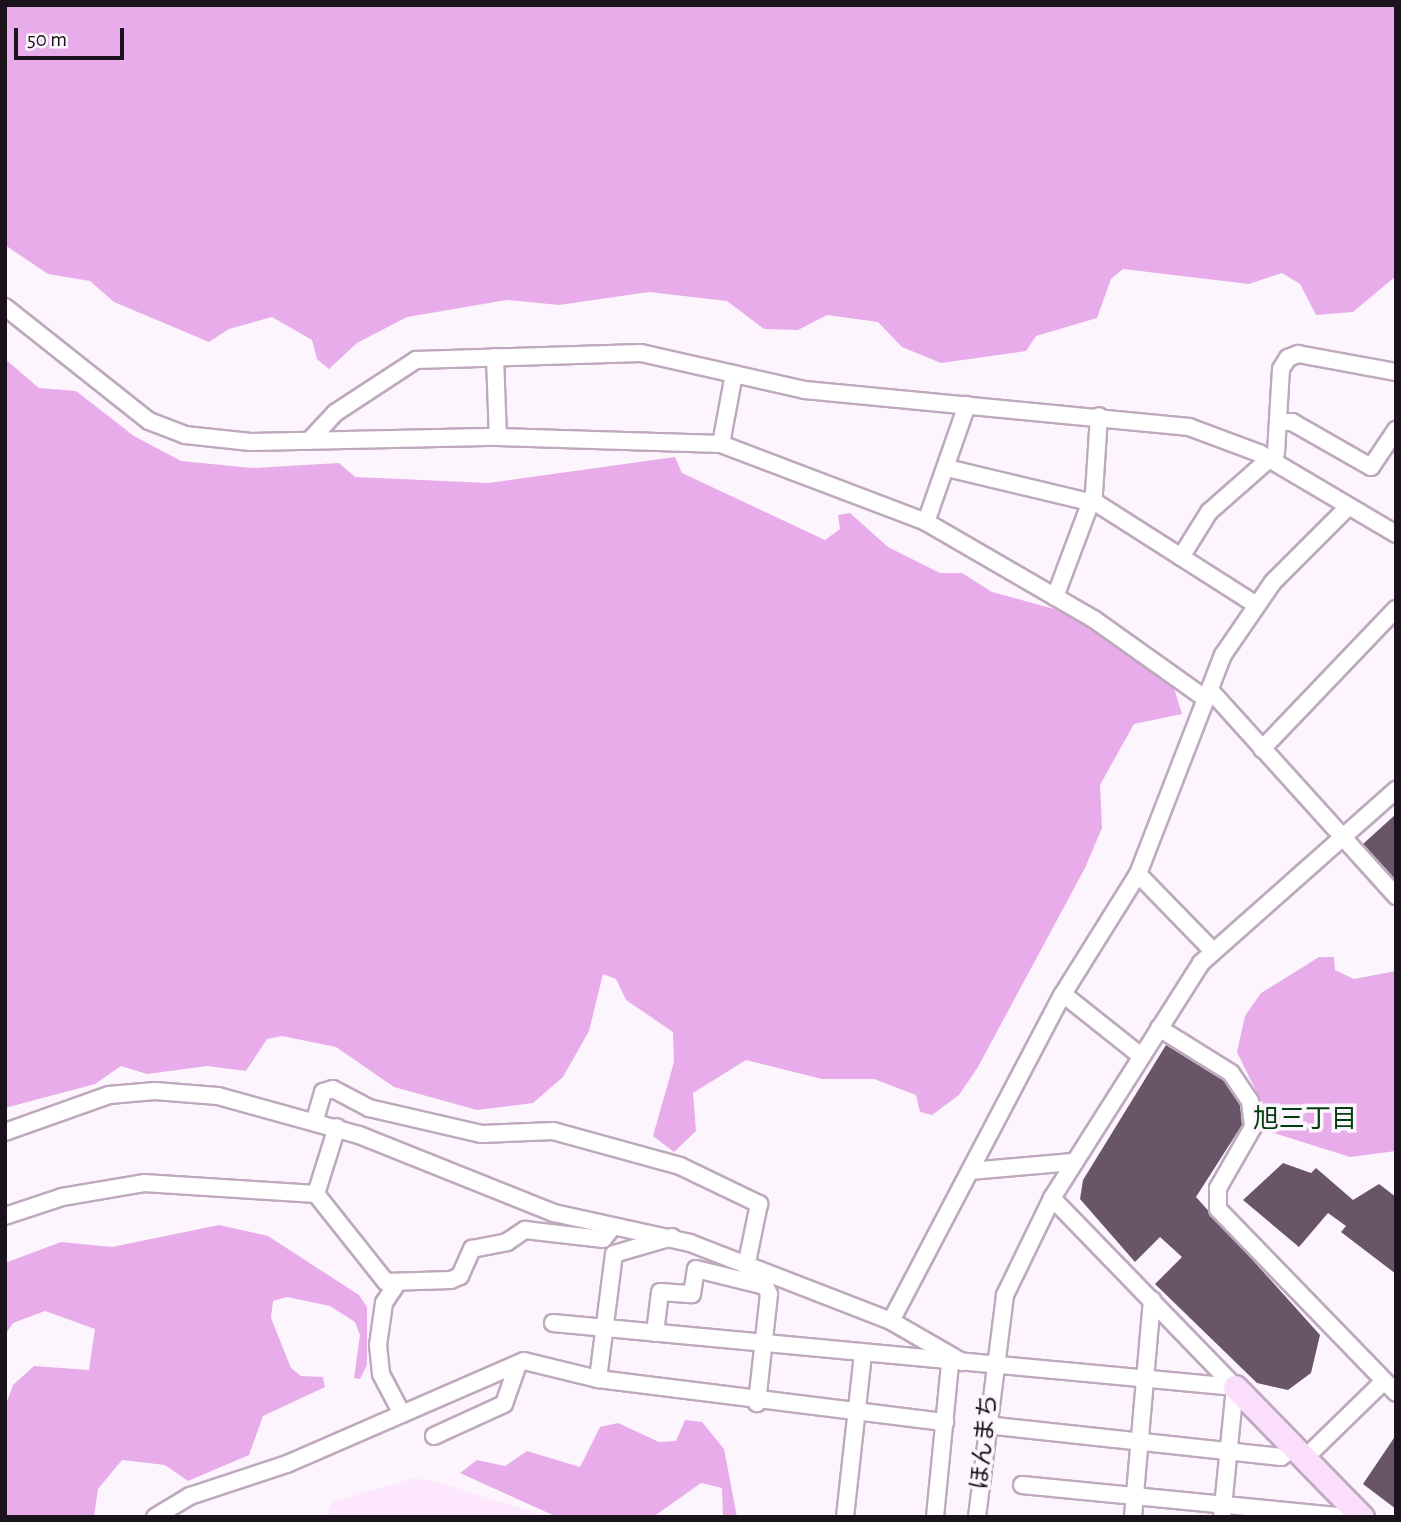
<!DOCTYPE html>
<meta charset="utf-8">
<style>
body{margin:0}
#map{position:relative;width:1401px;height:1522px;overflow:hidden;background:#fdf5fd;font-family:"Alegreya Sans","Noto Sans JP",sans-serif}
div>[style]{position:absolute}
.built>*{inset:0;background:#fde7fd}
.forest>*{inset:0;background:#e8acea}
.building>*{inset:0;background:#685568}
.roads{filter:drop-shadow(2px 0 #bea9be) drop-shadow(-2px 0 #bea9be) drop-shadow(0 2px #bea9be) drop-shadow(0 -2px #bea9be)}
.street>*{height:16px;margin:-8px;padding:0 8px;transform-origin:8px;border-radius:8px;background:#fff}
.secondary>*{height:23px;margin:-11.5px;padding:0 11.5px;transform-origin:11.5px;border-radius:11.5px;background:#fadefb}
span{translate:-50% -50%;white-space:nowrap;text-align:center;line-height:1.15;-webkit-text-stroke:7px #fdf5fd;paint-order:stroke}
.street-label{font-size:24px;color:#1b131b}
.neighbourhood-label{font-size:26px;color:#003f0d}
.frame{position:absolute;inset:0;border:7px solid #1b131b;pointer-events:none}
.scale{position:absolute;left:14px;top:28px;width:110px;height:32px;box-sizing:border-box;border:4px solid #1b131b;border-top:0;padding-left:9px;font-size:21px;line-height:24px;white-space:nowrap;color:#1b131b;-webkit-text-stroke:5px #fdf5fd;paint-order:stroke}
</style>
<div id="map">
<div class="built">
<div style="clip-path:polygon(413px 1478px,442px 1483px,547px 1517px,326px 1517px,331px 1503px)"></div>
</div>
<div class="forest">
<div style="clip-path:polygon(5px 5px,1396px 5px,1396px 276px,1353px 312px,1316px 315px,1300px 284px,1282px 273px,1249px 284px,1123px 269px,1111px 279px,1097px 318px,1036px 336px,1026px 351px,941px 363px,902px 347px,878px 322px,827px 315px,798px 330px,764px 329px,727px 301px,649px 292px,559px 305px,507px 300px,407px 317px,357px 343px,329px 369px,317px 359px,312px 340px,272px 317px,229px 329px,209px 342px,114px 302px,90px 281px,48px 274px,5px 245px)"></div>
<div style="clip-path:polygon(5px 359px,39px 388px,76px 391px,134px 436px,181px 461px,252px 468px,339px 463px,355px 477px,488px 483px,675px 457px,682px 473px,825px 540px,840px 529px,838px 515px,850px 513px,888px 547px,940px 573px,962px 573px,992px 592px,1065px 612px,1173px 685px,1182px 714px,1134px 724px,1100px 785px,1102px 828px,1085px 868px,978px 1067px,959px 1095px,932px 1115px,920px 1112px,916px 1095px,874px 1079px,822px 1079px,746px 1060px,693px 1093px,696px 1131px,674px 1152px,653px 1136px,674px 1062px,673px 1032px,626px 1000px,616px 979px,603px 974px,589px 1031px,563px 1077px,533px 1103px,477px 1110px,394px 1087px,336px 1047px,282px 1036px,267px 1039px,246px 1071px,207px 1066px,147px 1074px,121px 1066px,95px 1084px,5px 1108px)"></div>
<div style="clip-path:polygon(1319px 957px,1334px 957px,1335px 970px,1354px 979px,1396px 971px,1396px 1151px,1350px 1157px,1268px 1131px,1260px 1119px,1256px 1091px,1237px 1052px,1245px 1016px,1261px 993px)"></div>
<div style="clip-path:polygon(219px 1225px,268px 1236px,359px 1295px,367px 1307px,367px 1365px,360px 1379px,354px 1378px,360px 1335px,355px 1322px,330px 1306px,287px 1297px,273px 1301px,271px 1318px,291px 1368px,301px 1376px,323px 1377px,325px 1387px,263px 1416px,249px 1455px,188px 1481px,165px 1465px,122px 1460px,98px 1489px,94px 1517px,5px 1517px,5px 1407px,13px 1385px,34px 1366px,89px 1370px,95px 1329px,45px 1311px,13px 1323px,5px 1335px,5px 1263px,61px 1242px,112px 1247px)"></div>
<div style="clip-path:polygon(685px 1420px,702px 1422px,724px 1449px,737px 1517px,723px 1517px,722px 1488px,701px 1483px,653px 1517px,557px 1517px,460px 1473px,477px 1460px,505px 1466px,527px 1451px,580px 1467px,600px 1427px,618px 1423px,659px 1442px,676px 1441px)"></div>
</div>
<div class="building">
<div style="clip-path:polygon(1396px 814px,1396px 880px,1363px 844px)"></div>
<div style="clip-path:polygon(1166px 1045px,1224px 1081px,1240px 1105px,1242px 1125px,1196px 1197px,1320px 1335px,1311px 1373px,1288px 1390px,1257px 1383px,1155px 1284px,1182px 1257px,1160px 1237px,1135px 1262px,1080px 1199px,1083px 1180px)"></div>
<div style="clip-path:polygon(1283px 1163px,1311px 1173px,1316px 1168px,1353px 1200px,1379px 1184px,1396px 1197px,1396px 1274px,1341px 1232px,1346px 1226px,1328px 1213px,1299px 1247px,1243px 1200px)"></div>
<div style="clip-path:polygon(1396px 1435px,1396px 1509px,1363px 1484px)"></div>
</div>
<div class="roads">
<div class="street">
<div style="left:5px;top:307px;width:184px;rotate:38.4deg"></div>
<div style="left:149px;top:421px;width:39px;rotate:21deg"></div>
<div style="left:185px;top:435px;width:66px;rotate:6.1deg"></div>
<div style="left:251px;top:442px;width:247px;rotate:-1.2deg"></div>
<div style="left:498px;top:437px;width:223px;rotate:1.8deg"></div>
<div style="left:721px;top:444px;width:219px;rotate:20.8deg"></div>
<div style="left:926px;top:522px;width:195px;rotate:30.1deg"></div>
<div style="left:1095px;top:620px;width:136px;rotate:35.4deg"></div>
<div style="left:495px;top:357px;width:80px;rotate:87.9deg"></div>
<div style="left:1280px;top:422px;width:12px"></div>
<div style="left:1292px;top:422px;width:91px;rotate:29.7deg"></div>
<div style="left:1371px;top:467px;width:45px;rotate:-56deg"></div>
<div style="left:309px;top:441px;width:38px;rotate:-47deg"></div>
<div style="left:335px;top:413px;width:97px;rotate:-33.2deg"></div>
<div style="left:416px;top:360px;width:225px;rotate:-1.8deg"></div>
<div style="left:641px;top:353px;width:168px;rotate:12.7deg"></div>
<div style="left:805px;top:390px;width:386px;rotate:5.5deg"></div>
<div style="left:1189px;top:427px;width:75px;rotate:20.4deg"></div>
<div style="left:1259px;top:453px;width:159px;rotate:30.6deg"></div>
<div style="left:721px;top:444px;width:71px;rotate:-79.5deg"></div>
<div style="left:947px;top:468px;width:155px;rotate:13.4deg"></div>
<div style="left:1098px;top:504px;width:186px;rotate:32.5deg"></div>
<div style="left:926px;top:522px;width:124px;rotate:-70.7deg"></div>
<div style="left:1181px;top:557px;width:53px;rotate:-58.1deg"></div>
<div style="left:1209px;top:512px;width:89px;rotate:-41.4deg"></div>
<div style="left:1276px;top:453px;width:84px;rotate:-86.6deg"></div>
<div style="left:1281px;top:369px;width:13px;rotate:-58deg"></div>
<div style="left:1288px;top:358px;width:11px;rotate:-22deg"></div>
<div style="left:1298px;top:354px;width:100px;rotate:10.4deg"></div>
<div style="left:1055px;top:597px;width:111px;rotate:-69.4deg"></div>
<div style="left:1094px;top:493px;width:77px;rotate:-86.3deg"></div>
<div style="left:1210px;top:690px;width:278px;rotate:47.9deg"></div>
<div style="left:1262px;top:749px;width:194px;rotate:-46.3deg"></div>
<div style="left:1138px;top:874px;width:107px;rotate:45.8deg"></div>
<div style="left:1063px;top:994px;width:100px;rotate:38.5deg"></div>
<div style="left:1159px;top:1028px;width:85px;rotate:32deg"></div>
<div style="left:1231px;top:1073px;width:34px;rotate:56deg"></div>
<div style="left:1250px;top:1101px;width:26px;rotate:83deg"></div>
<div style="left:1253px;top:1127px;width:70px;rotate:119.8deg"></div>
<div style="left:1218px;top:1188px;width:21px;rotate:90deg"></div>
<div style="left:1218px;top:1209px;width:256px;rotate:45.9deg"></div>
<div style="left:315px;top:1120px;width:29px;rotate:-74deg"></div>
<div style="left:323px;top:1092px;width:10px;rotate:-17deg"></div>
<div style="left:333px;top:1089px;width:41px;rotate:27.8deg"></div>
<div style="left:369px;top:1108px;width:116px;rotate:13deg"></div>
<div style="left:482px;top:1134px;width:71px;rotate:-2.4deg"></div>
<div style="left:553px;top:1131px;width:132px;rotate:15.4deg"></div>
<div style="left:680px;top:1166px;width:88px;rotate:25.7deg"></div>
<div style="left:759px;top:1204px;width:64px;rotate:101.7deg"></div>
<div style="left:5px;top:1132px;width:110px;rotate:-19.6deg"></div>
<div style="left:109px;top:1095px;width:46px;rotate:-5deg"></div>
<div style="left:155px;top:1091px;width:63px;rotate:4.5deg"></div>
<div style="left:218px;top:1096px;width:146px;rotate:15.5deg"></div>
<div style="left:359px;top:1135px;width:210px;rotate:21.8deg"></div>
<div style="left:554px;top:1213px;width:139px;rotate:12.4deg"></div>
<div style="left:690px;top:1243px;width:216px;rotate:21.2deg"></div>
<div style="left:891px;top:1321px;width:82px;rotate:30deg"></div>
<div style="left:970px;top:1171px;width:103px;rotate:-5deg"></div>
<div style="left:316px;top:1194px;width:112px;rotate:51.5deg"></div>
<div style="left:386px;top:1282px;width:65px;rotate:-1.8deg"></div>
<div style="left:451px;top:1280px;width:10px;rotate:-24deg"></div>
<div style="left:460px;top:1276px;width:30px;rotate:-66deg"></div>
<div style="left:472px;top:1249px;width:36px;rotate:-11deg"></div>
<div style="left:507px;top:1242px;width:22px;rotate:-34deg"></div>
<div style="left:525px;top:1230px;width:79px;rotate:6.6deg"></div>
<div style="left:603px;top:1239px;width:14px;rotate:-51deg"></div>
<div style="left:1052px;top:1198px;width:263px;rotate:45.9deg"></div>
<div style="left:1235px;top:1387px;width:131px;rotate:95.7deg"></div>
<div style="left:5px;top:1216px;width:60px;rotate:-18.4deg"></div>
<div style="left:62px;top:1197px;width:83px;rotate:-9.7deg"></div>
<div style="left:144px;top:1183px;width:172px;rotate:3.7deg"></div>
<div style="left:316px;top:1194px;width:70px;rotate:-72.6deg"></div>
<div style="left:672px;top:1237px;width:60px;rotate:163.7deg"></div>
<div style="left:614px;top:1254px;width:126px;rotate:97.3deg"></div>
<div style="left:598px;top:1379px;width:350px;rotate:7.1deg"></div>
<div style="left:398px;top:1282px;width:25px;rotate:124deg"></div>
<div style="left:384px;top:1303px;width:42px;rotate:98.1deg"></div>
<div style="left:378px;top:1345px;width:29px;rotate:84deg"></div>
<div style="left:381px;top:1374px;width:45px;rotate:62.3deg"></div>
<div style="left:891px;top:1321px;width:369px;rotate:-62.3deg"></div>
<div style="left:1063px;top:994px;width:142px;rotate:-58deg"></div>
<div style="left:1138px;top:874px;width:235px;rotate:-68.8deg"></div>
<div style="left:1223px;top:655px;width:88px;rotate:-55.6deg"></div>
<div style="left:1273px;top:582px;width:107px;rotate:-45deg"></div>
<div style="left:553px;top:1323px;width:685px;rotate:5.36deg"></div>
<div style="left:655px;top:1333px;width:41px;rotate:-83deg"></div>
<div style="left:660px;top:1292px;width:32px;rotate:4deg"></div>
<div style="left:692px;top:1294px;width:25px;rotate:-81deg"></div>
<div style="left:696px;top:1269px;width:71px;rotate:13.8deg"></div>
<div style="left:765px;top:1286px;width:9px;rotate:63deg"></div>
<div style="left:769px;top:1294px;width:110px;rotate:96.3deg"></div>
<div style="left:986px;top:1425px;width:297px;rotate:6.2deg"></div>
<div style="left:1281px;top:1457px;width:15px;rotate:-37deg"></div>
<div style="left:434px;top:1436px;width:77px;rotate:-24.6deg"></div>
<div style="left:504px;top:1404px;width:42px;rotate:-70.7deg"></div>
<div style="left:1304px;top:1459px;width:110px;rotate:-44.3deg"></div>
<div style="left:1022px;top:1485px;width:329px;rotate:5.6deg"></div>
<div style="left:155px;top:1517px;width:41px;rotate:-31deg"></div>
<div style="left:190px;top:1496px;width:102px;rotate:-18.3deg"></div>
<div style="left:287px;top:1464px;width:258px;rotate:-23.5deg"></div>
<div style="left:524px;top:1361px;width:76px;rotate:13.7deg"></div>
<div style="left:845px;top:1517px;width:163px;rotate:-83.7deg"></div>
<div style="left:935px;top:1517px;width:154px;rotate:-84.4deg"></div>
<div style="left:977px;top:1517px;width:224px;rotate:-82.8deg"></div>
<div style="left:1005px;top:1295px;width:108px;rotate:-64.1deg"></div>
<div style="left:1052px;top:1198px;width:278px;rotate:-57.6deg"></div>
<div style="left:1201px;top:963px;width:261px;rotate:-41.6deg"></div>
<div style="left:1133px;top:1517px;width:218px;rotate:-85deg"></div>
</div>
<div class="secondary">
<div style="left:1235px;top:1387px;width:182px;rotate:45.7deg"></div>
</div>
</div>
<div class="street-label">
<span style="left:985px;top:1442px;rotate:-84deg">ほんまち</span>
</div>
<div class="neighbourhood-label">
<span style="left:1305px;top:1120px">旭三丁目</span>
</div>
<div class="frame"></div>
<div class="scale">50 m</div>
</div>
